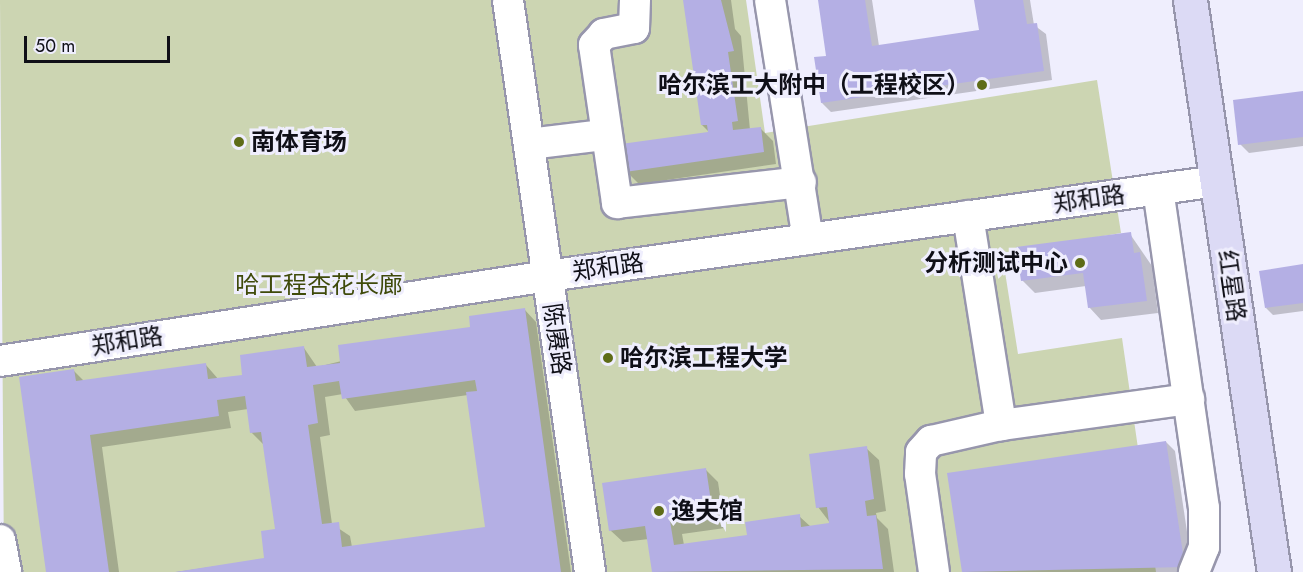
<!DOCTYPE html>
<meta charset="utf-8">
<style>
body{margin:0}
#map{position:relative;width:1303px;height:572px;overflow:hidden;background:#efeefd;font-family:Jost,"Noto Sans SC",sans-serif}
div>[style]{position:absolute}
.green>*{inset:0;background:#ccd5b2}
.shadow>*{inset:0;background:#0003}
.building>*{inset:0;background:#b4afe4}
.roads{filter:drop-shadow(2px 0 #9796ac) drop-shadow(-2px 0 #9796ac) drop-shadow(0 2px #9796ac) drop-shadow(0 -2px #9796ac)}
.minor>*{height:30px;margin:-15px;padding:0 15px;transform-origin:15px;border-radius:15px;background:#fff}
.major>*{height:33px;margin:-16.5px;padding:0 16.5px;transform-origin:16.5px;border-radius:16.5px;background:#dcdaf5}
.dots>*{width:16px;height:16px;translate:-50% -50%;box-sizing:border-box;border:3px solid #efeefd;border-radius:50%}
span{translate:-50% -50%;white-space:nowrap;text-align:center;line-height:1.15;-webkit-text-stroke:6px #efeefd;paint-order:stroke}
.poi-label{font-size:24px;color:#0f0f17;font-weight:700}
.right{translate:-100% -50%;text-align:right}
.left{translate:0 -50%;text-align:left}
.street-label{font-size:24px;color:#0f0f17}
.park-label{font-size:24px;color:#3f4a0a}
.scale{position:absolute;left:24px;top:36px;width:146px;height:27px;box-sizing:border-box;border:3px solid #0f0f17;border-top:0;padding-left:8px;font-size:18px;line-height:21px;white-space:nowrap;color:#0f0f17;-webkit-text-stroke:4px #efeefd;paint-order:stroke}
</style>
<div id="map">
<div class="green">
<div style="clip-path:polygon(0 0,746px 0,765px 133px,1097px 80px,1121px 233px,1002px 253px,1018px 354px,1122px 338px,1156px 572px,4px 572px)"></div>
</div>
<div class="shadow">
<div style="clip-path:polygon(685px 0,731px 0,735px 29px,741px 36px,750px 130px,760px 128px,773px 141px,776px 164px,639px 184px,626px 171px,710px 133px,702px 125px)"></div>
<div style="clip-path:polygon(819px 0,872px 0,879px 46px,980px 31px,976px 0,1030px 0,1034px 25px,1046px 34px,1052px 80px,831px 112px,822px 103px,828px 57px)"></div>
<div style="clip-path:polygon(1303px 92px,1303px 146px,1249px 153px,1240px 144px)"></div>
<div style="clip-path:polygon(1130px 234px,1152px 266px,1158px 313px,1101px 320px,1089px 307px,1086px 286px,1035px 293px,1022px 280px)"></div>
<div style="clip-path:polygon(1303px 266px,1303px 311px,1273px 315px,1266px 308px)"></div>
<div style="clip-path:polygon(evenodd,524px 309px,536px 322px,571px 572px,176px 572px,266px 559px,276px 530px,264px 445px,251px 432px,248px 409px,228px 412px,231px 428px,102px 447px,119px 572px,47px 572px,74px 371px,84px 381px,206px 365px,219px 380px,244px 376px,304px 348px,317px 367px,472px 329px,524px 309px,343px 394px,355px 411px,468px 395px,487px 528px,352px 547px,350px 536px,332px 524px,320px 437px,330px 435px,325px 397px,343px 394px)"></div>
<div style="clip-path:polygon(1166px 442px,1175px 451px,1193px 572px,963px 572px,949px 474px)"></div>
<div style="clip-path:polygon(866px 448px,879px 460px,886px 511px,876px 513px,877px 518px,888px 529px,894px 572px,653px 572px,649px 539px,623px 542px,610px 530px,706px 470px,718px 482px,725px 528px,682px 534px,684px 545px,749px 536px,799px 516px,811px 527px,831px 524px,818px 507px)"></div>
</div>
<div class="building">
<div style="clip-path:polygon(683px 0,721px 0,734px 51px,728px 52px,738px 121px,732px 122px,733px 130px,761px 127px,764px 152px,625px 172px,621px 144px,708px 132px,707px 125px,701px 125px)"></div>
<div style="clip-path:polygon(818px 0,865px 0,872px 46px,979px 30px,974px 0,1023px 0,1027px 24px,1037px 23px,1044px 71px,821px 103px,814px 57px,826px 56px)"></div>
<div style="clip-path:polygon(1303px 91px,1303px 137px,1238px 145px,1233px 100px)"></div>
<div style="clip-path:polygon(1131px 232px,1134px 253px,1140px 252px,1147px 301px,1088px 308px,1083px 273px,1021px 281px,1016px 247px)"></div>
<div style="clip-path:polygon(1303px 264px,1303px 303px,1265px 308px,1259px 271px)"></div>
<div style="clip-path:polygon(evenodd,525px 308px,561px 572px,175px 572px,264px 558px,261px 531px,275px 529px,261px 432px,250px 433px,245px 396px,217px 400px,219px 416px,90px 435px,109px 572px,46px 572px,19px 377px,74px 369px,76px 381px,206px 363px,208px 379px,242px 375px,240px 355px,304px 346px,307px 367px,340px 363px,338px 345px,470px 327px,469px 316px,525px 308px,475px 380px,477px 391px,466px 392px,485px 527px,342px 547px,339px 522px,322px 524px,308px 425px,318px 423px,313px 385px,339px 381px,342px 399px,475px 380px)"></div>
<div style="clip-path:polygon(1166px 441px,1185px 567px,962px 572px,947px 473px)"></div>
<div style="clip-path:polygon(867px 446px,874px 499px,865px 501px,867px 516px,876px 515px,883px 569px,652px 572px,645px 526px,609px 531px,602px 483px,706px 468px,713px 515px,670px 521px,674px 545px,747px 535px,745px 522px,800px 514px,801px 527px,829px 523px,827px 507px,816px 508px,809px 454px)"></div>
</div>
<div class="roads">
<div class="minor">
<div style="left:508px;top:0;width:578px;rotate:81.84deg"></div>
<div style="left:635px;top:0;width:28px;rotate:92deg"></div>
<div style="left:634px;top:28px;width:31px;rotate:169deg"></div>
<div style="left:604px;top:34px;width:15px;rotate:132deg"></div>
<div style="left:594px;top:45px;width:160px;rotate:81.7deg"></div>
<div style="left:617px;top:203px;width:185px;rotate:-6.5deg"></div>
<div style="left:770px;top:0;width:242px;rotate:81deg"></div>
<div style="left:529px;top:144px;width:75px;rotate:-6.9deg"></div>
<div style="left:1158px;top:189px;width:322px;rotate:81.8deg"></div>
<div style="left:1204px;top:508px;width:39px;rotate:90deg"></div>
<div style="left:1204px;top:547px;width:27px;rotate:112deg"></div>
<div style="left:968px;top:216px;width:212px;rotate:81deg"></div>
<div style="left:0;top:361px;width:555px;rotate:-8.82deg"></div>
<div style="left:548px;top:276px;width:675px;rotate:-8.09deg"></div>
<div style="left:0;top:540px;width:33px;rotate:79deg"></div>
<div style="left:934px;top:572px;width:99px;rotate:-98.1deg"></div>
<div style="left:920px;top:474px;width:22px;rotate:-87deg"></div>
<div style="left:921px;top:452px;width:15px;rotate:-48deg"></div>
<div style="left:931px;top:441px;width:72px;rotate:-12.9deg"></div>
<div style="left:1001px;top:425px;width:190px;rotate:-7.9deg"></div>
</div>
<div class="major">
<div style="left:1190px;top:0;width:578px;rotate:81.65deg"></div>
</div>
</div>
<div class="dots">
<div style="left:982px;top:85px;background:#5e6c17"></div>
<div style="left:239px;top:142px;background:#5e6c17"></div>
<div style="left:1080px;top:263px;background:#5e6c17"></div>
<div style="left:608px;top:358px;background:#5e6c17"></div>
<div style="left:659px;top:511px;background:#5e6c17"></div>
</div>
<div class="poi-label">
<span class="right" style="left:970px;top:85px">哈尔滨工大附中（工程校区）</span>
<span class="left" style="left:251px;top:142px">南体育场</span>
<span class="right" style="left:1068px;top:263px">分析测试中心</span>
<span class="left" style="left:620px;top:358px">哈尔滨工程大学</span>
<span class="left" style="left:671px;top:511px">逸夫馆</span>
</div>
<div class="street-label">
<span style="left:1089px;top:199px;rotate:-8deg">郑和路</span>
<span style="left:608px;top:267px;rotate:-8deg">郑和路</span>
<span style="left:1232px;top:286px;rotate:82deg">红星路</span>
<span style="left:557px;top:339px;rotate:82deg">陈赓路</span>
<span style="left:127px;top:341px;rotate:-9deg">郑和路</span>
</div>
<div class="park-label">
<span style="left:319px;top:285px">哈工程杏花长廊</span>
</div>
<div class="scale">50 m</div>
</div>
